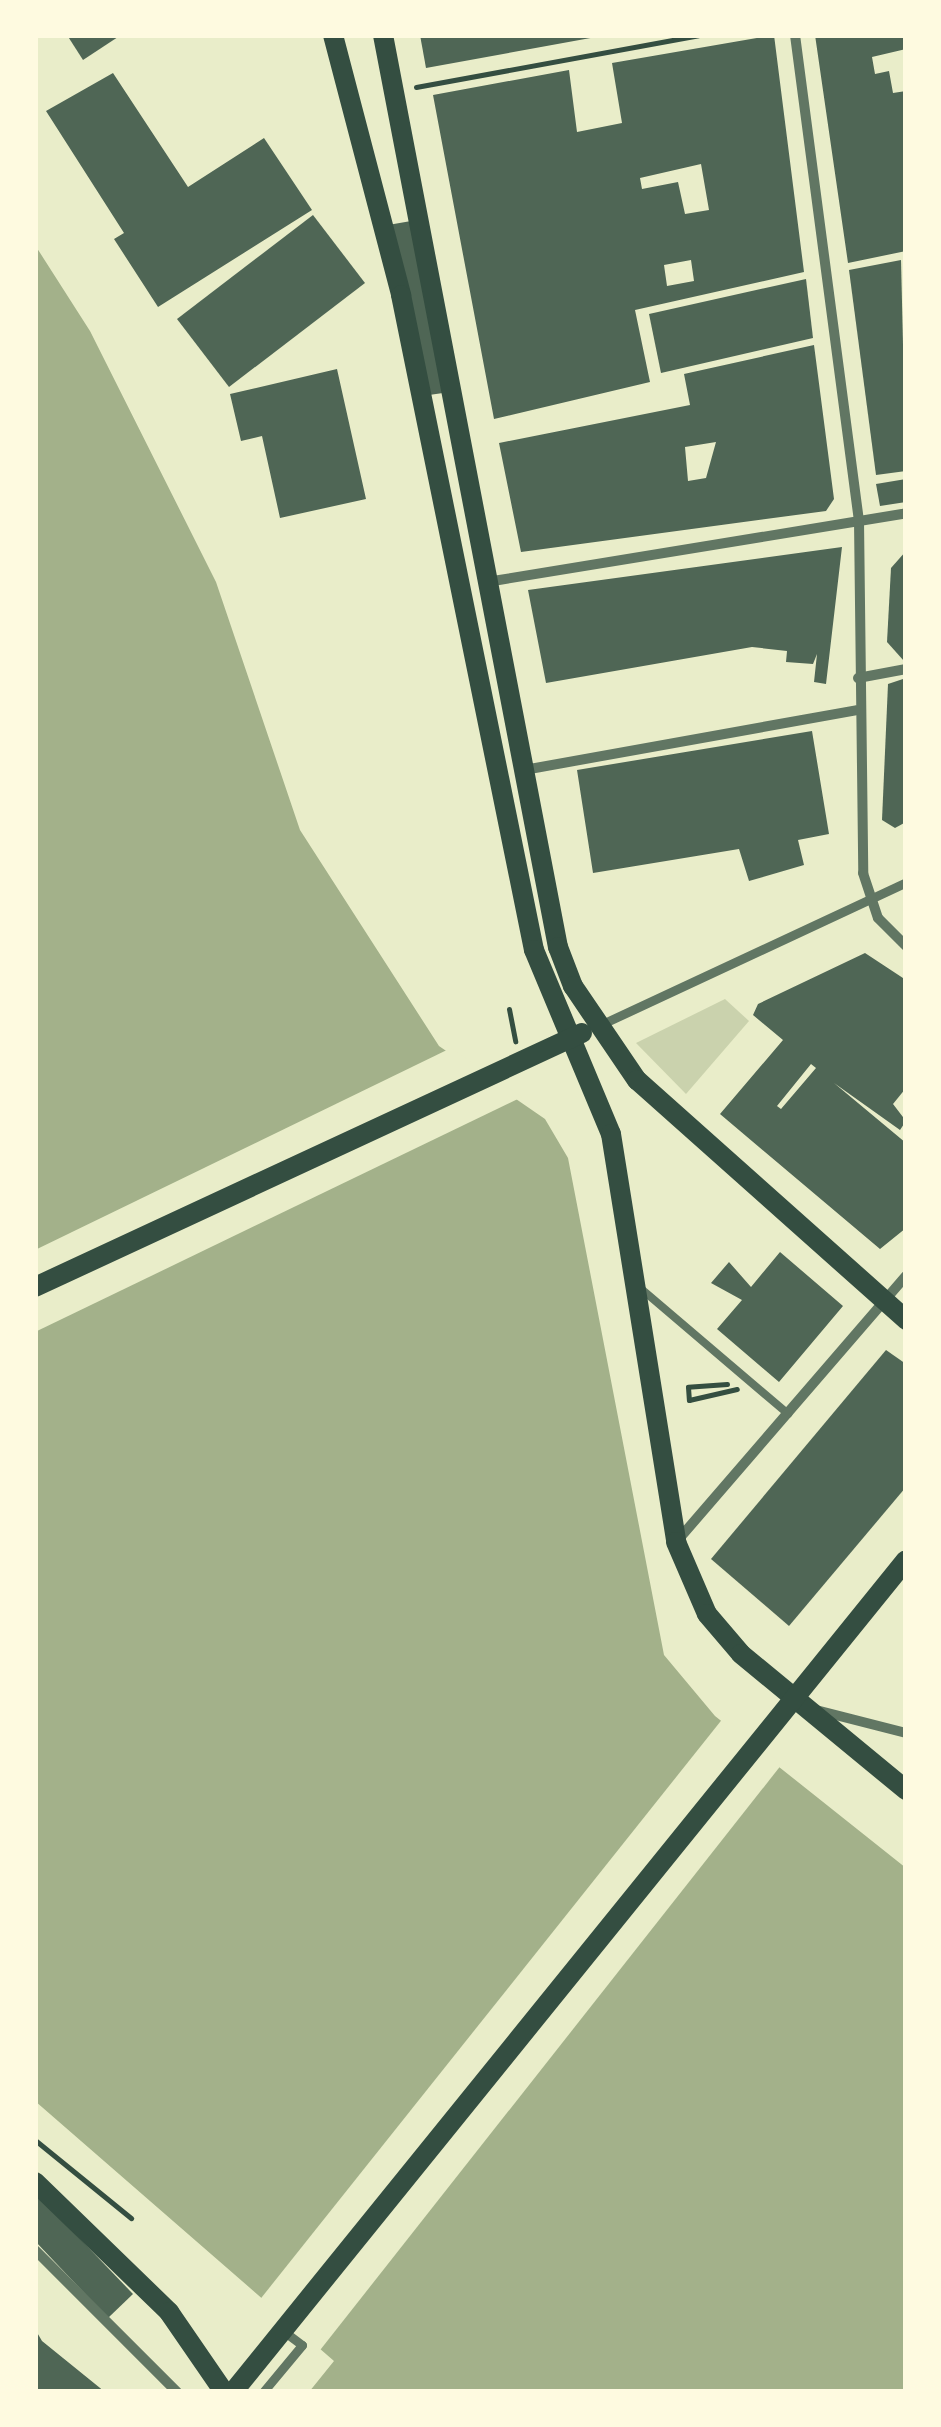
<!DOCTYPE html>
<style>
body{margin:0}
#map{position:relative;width:941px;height:2427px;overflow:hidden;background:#e9edc9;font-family:"Asap Condensed",sans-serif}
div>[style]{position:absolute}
.green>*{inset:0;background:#cad2ad}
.water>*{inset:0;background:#a3b18a}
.pier>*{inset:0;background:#e9edc9}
.building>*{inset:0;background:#4f6655}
.path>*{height:5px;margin:-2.5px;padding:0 2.5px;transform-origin:2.5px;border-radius:2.5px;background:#344e41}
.service>*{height:8px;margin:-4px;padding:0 4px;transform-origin:4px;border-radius:4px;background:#617663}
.pedestrian>*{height:9px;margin:-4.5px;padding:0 4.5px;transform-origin:4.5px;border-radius:4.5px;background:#617663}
.minor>*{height:10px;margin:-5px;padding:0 5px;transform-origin:5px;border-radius:5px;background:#617663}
.secondary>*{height:20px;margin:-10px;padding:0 10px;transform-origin:10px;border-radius:10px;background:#344e41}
span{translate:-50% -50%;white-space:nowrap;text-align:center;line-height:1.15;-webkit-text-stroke:8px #fefae0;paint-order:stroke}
.frame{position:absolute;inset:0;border:38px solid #fefae0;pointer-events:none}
</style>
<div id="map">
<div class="green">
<div style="clip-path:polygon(725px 999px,749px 1021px,686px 1094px,636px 1043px)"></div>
</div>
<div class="water">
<div style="clip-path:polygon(35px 245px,90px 331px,216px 582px,300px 830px,439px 1046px,545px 1119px,568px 1158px,664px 1655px,715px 1716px,906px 1868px,906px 2392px,309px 2392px,334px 2361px,35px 2101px)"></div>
</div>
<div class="pier">
<div style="clip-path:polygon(451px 1048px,522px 1097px,35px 1332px,35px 1250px)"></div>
<div style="clip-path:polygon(724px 1717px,782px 1764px,317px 2354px,258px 2302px)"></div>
</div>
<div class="building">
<div style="clip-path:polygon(67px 35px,121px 35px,83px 60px)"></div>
<div style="clip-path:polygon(420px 35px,596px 35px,596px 37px,426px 68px)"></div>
<div style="clip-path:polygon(evenodd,774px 35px,804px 272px,635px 310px,650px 382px,494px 419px,433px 95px,569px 70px,577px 132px,622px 123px,612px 63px,774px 35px,701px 164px,709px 210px,685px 214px,678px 182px,642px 189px,640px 178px,701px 164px,774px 35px,691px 260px,694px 281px,667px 286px,664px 265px,691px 260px)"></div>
<div style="clip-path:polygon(815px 35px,906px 35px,906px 49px,872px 57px,875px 74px,889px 71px,893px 93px,906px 91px,906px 251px,848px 263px)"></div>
<div style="clip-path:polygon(113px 73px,188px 187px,264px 138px,312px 210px,158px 307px,114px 239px,124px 233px,46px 111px)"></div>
<div style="clip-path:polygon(313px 215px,365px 283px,229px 387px,177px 319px)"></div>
<div style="clip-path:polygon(417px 220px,450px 392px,422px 396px,388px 225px)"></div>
<div style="clip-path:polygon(901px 260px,906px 471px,876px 475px,849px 270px)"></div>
<div style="clip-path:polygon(806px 279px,813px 338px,661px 373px,649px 314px)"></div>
<div style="clip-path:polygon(evenodd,814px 345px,834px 499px,826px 511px,521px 552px,499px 443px,690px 405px,684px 374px,814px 345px,716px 442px,706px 478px,688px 481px,685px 447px,716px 442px)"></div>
<div style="clip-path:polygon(337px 369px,366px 499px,280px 518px,262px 436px,241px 441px,230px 394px)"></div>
<div style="clip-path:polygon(906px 479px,906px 502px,880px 506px,876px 484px)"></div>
<div style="clip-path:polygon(842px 547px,826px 684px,814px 682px,817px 654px,813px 664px,786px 662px,787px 651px,752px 647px,546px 683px,528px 590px)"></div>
<div style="clip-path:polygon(906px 551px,906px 660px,904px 661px,887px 642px,891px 568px)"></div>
<div style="clip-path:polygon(906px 678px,906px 822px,895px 828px,882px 820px,888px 684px)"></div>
<div style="clip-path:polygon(812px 731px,829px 834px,798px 840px,804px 865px,749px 881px,739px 849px,593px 873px,577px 770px)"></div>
<div style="clip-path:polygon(evenodd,865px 953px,906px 980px,906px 1088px,893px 1104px,906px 1121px,900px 1130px,834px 1083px,906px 1143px,906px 1228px,880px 1249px,720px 1114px,783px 1040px,753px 1015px,758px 1004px,865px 953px,811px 1064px,816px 1068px,781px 1109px,777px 1106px,811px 1064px)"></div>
<div style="clip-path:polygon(780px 1252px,843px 1306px,779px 1382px,717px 1329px,742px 1300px,711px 1283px,729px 1262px,751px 1287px)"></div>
<div style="clip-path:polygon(886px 1350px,906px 1364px,906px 1487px,789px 1626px,711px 1559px)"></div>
<div style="clip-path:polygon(37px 2194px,133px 2294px,108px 2318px,35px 2241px)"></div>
<div style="clip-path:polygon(35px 2329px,42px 2341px,105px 2392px,35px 2392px)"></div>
</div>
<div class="path">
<div style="left:416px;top:87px;width:287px;rotate:-10.4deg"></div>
<div style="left:509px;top:1009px;width:33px;rotate:79deg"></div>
<div style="left:727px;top:1384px;width:39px;rotate:176deg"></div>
<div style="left:688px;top:1387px;width:13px;rotate:86deg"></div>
<div style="left:689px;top:1400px;width:49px;rotate:-12.9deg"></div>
<div style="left:35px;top:2140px;width:124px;rotate:39.1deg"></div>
</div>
<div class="service">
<div style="left:639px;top:1287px;width:196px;rotate:40.4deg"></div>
</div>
<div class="pedestrian">
<div style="left:600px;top:1025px;width:338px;rotate:-25deg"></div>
<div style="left:263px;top:2392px;width:61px;rotate:-50.3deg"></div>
<div style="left:302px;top:2345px;width:21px;rotate:-143deg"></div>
</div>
<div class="minor">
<div style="left:795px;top:35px;width:490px;rotate:82.5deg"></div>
<div style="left:859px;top:521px;width:352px;rotate:89.3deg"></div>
<div style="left:863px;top:873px;width:47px;rotate:71.6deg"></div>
<div style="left:878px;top:918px;width:40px;rotate:45deg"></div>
<div style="left:493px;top:581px;width:419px;rotate:-9.3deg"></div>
<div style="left:858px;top:678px;width:49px;rotate:-10.6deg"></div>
<div style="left:524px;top:770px;width:337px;rotate:-10.2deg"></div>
<div style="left:678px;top:1540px;width:349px;rotate:-49.2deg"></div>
<div style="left:816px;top:1710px;width:93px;rotate:14.3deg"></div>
<div style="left:35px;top:2250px;width:201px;rotate:45deg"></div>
</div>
<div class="secondary">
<div style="left:333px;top:35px;width:269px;rotate:75.3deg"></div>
<div style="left:401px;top:295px;width:668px;rotate:78.52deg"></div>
<div style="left:534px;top:950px;width:199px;rotate:67.3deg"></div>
<div style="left:611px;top:1134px;width:413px;rotate:80.9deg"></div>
<div style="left:676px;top:1542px;width:78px;rotate:66.7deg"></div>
<div style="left:707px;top:1614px;width:52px;rotate:49.6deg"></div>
<div style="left:741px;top:1654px;width:214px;rotate:39.5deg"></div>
<div style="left:383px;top:35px;width:929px;rotate:79.14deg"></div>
<div style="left:558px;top:947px;width:42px;rotate:69deg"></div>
<div style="left:573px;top:986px;width:114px;rotate:55.8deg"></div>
<div style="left:637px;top:1080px;width:361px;rotate:41.7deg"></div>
<div style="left:35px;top:1287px;width:603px;rotate:-24.91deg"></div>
<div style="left:35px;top:2182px;width:187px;rotate:44.1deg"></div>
<div style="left:169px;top:2312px;width:97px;rotate:55.5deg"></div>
<div style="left:233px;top:2392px;width:1070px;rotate:-51.03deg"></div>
</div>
<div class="frame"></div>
</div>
